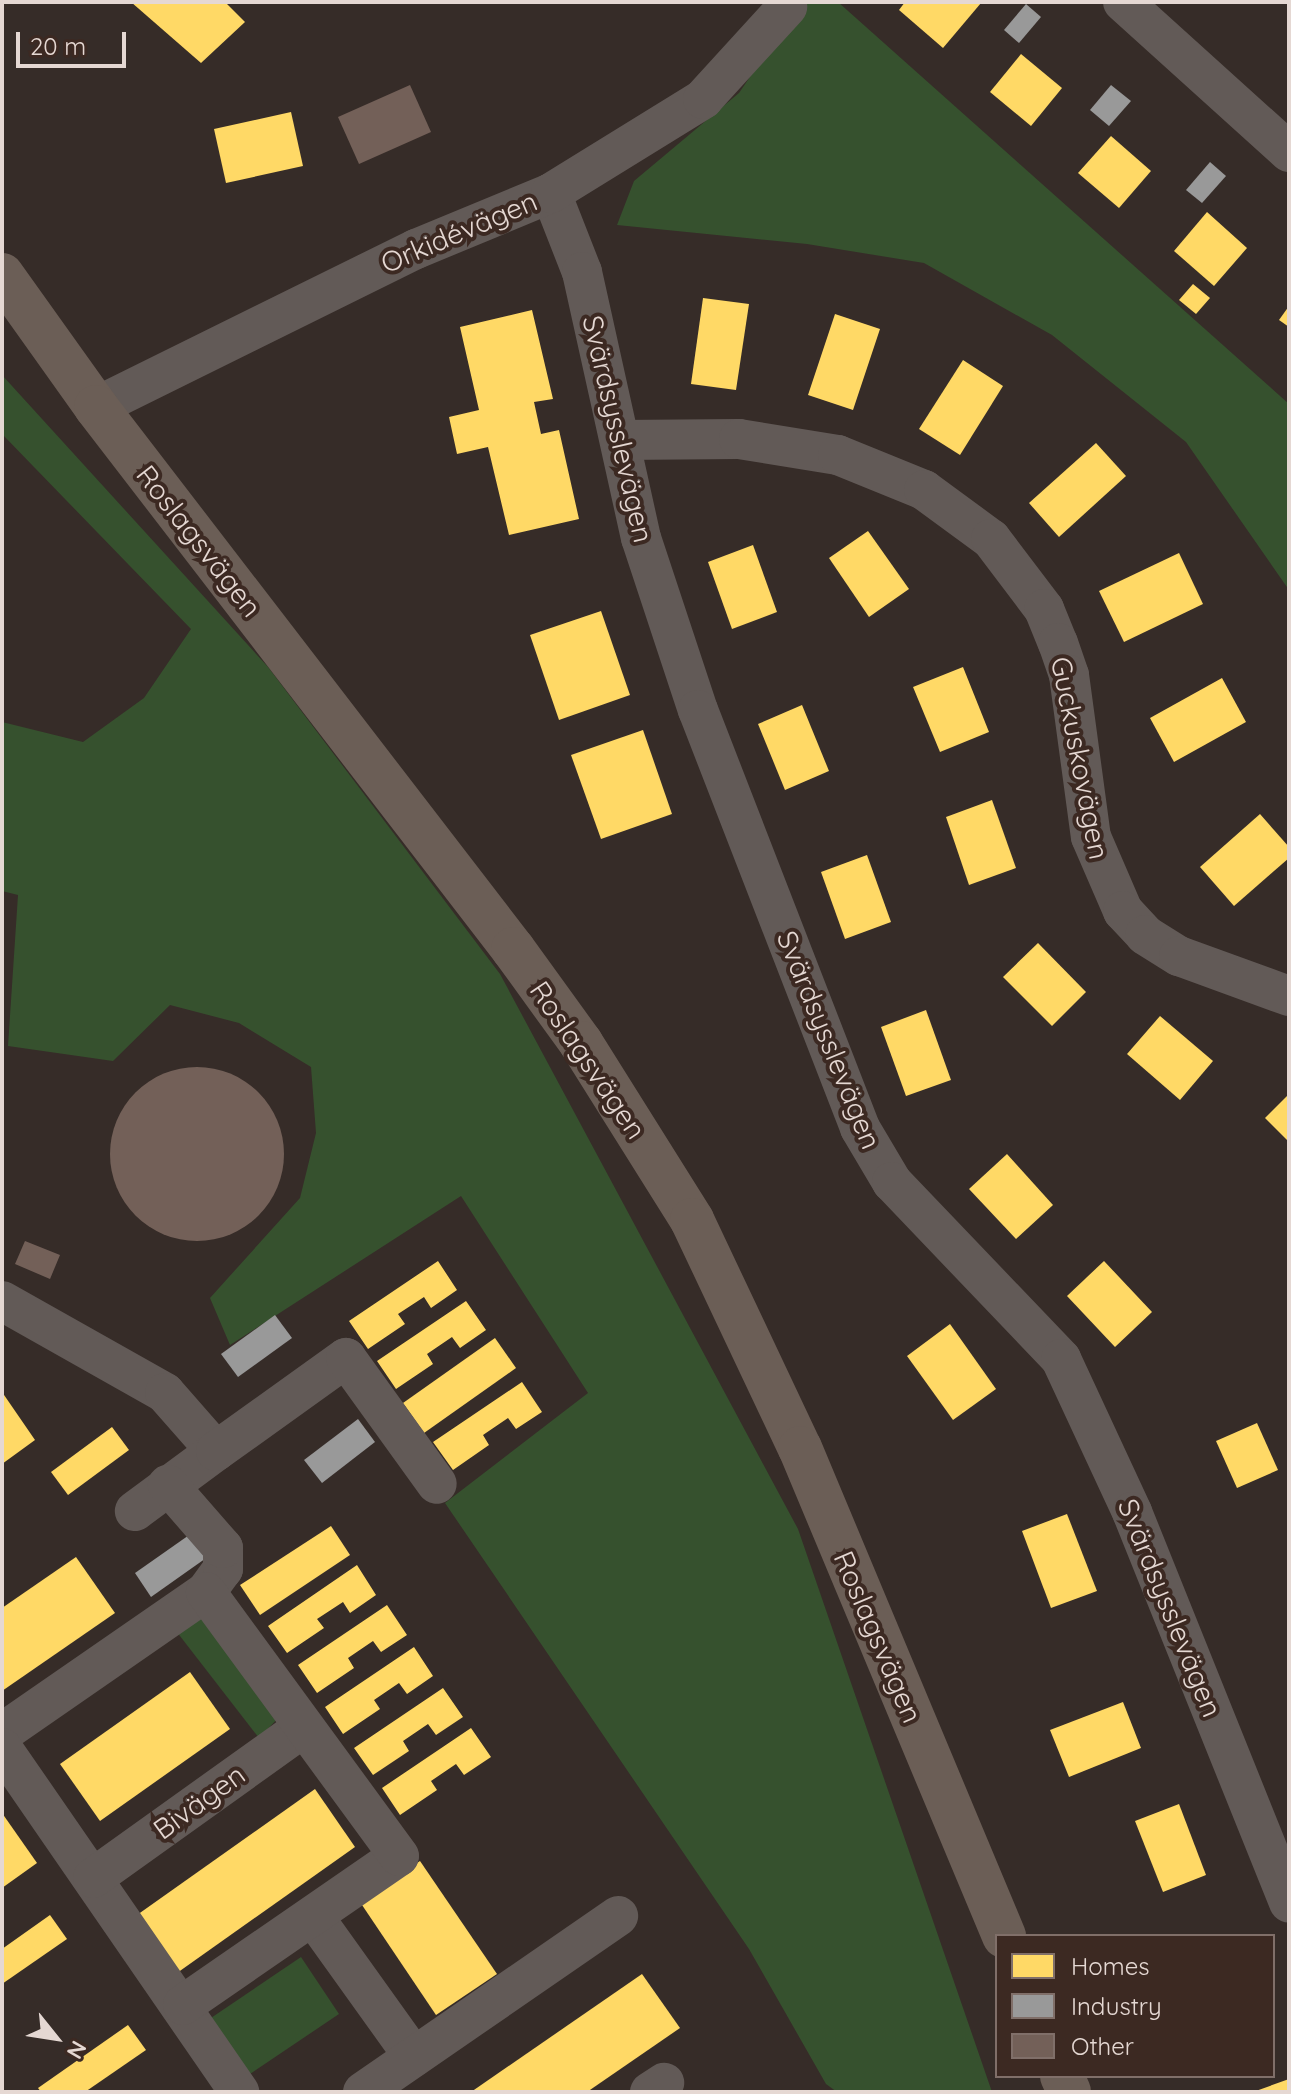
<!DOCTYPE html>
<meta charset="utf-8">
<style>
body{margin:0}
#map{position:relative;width:1291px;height:2094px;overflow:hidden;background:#362c28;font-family:Quicksand,sans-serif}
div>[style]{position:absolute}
.green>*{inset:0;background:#36512e}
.homes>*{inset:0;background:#ffd966}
.industry>*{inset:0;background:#999}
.building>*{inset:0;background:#736058}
.round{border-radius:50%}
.minor>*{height:40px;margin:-20px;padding:0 20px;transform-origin:20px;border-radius:20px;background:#625a57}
.major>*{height:44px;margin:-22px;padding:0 22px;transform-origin:22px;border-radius:22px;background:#6b5e56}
span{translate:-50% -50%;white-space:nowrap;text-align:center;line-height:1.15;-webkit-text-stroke:8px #3c2922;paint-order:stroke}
.street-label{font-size:28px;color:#e5d8d3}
.frame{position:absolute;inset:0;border:4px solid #e5d8d3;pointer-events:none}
.legend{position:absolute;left:995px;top:1934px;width:280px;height:144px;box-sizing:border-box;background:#3c2922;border:2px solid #806f69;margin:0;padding:10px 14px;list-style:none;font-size:24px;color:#e5d8d3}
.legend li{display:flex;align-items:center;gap:16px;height:40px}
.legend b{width:40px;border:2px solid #806f69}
.north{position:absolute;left:16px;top:1998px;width:80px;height:80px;-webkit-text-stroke:6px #3c2922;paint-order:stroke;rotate:120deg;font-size:22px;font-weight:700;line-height:32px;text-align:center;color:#e5d8d3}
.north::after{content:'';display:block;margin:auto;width:28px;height:36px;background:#e5d8d3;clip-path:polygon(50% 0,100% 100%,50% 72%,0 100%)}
.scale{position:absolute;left:16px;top:32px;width:110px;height:36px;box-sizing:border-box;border:4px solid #e5d8d3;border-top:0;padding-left:10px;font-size:24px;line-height:28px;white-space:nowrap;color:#e5d8d3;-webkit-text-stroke:6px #3c2922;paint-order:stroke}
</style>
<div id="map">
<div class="green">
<div style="clip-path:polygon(801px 2px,838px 2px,1289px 404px,1289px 590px,1186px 442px,1052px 335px,924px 263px,807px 244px,617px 225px,634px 181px,739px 93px)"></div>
<div style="clip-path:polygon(2px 375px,268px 667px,500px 974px,798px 1529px,992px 2092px,837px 2092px,826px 2084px,749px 1949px,445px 1503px,588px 1393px,461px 1196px,230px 1345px,210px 1298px,300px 1198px,316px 1133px,311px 1067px,239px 1023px,170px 1005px,113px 1061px,8px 1046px,18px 895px,2px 891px,2px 722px,83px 742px,144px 698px,191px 629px,2px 434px)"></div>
<div style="clip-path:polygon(199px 1611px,282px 1714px,259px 1738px,173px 1627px)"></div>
<div style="clip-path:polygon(301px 1957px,339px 2014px,244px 2078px,205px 2022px)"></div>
</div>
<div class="homes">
<div style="clip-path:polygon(131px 2px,225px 2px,245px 22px,201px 63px)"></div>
<div style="clip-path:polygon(905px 2px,980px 2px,981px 3px,943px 48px,899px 10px)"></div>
<div style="clip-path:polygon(1021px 54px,1062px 88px,1031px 126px,990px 92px)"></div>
<div style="clip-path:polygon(291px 112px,303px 166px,226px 183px,214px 129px)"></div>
<div style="clip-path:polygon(1111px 136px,1151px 171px,1119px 208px,1078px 173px)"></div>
<div style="clip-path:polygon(1207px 212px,1247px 248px,1214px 286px,1174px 251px)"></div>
<div style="clip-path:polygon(1193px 284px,1210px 298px,1196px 314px,1179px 300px)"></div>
<div style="clip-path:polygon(703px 298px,749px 304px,736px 390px,691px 384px)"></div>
<div style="clip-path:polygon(1289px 306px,1289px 327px,1279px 320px)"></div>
<div style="clip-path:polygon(532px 310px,553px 399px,534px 402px,541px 434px,559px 430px,579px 519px,509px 535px,488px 447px,457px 454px,449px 417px,479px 410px,460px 327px)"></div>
<div style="clip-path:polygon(835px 314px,880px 329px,853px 410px,808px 395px)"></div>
<div style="clip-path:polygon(963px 360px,1003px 386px,960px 455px,919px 429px)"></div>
<div style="clip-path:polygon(1096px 443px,1126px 476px,1059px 537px,1029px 503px)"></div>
<div style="clip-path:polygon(868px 531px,909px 589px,869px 617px,829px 558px)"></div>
<div style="clip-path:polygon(753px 545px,777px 612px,732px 629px,708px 562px)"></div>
<div style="clip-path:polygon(1179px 553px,1203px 604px,1124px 642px,1099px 591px)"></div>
<div style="clip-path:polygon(601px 611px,630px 695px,559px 720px,530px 635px)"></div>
<div style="clip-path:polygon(963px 667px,989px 732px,940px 752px,913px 687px)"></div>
<div style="clip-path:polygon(1222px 678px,1246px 722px,1174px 762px,1150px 718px)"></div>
<div style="clip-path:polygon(802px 705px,829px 771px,785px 790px,758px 724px)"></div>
<div style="clip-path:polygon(643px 730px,672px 814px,601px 839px,571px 755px)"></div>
<div style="clip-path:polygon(992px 800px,1016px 868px,969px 885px,946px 817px)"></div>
<div style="clip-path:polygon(1260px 814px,1289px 847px,1289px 858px,1234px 906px,1200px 867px)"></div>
<div style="clip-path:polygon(867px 855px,891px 922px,845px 939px,821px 872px)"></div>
<div style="clip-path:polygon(1038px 943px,1086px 992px,1052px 1026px,1003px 977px)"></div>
<div style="clip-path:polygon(926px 1010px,951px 1080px,906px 1096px,881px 1027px)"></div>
<div style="clip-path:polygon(1160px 1016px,1213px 1061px,1180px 1100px,1127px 1054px)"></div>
<div style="clip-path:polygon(1289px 1094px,1289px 1142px,1265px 1118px)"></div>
<div style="clip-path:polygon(1007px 1154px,1053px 1205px,1016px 1239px,969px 1189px)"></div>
<div style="clip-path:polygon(438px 1261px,457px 1290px,431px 1308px,424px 1297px,398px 1314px,405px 1324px,368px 1349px,349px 1321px)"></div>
<div style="clip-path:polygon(1104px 1261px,1152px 1312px,1115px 1347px,1067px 1296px)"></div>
<div style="clip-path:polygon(466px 1301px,486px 1330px,460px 1348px,452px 1337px,427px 1354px,433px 1364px,396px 1389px,377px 1361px)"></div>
<div style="clip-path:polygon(950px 1324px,996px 1389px,953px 1420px,907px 1356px)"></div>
<div style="clip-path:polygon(495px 1338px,516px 1368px,424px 1433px,403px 1403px)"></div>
<div style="clip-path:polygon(522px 1382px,542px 1412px,516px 1429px,508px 1418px,483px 1435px,489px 1445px,453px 1470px,433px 1442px)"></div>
<div style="clip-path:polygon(2px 1392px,35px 1440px,2px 1464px)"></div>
<div style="clip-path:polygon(1257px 1423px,1278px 1470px,1237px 1488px,1216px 1441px)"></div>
<div style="clip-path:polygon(112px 1427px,129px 1450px,68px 1495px,51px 1472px)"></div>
<div style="clip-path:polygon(1067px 1514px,1097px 1591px,1051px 1608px,1022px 1531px)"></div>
<div style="clip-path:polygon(331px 1526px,350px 1555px,260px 1615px,240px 1585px)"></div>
<div style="clip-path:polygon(76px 1557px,115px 1613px,2px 1691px,2px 1608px)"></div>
<div style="clip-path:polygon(357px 1565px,376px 1595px,350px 1613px,343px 1602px,317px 1619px,324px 1628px,287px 1653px,268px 1626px)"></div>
<div style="clip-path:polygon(387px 1605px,407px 1635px,381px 1652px,373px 1641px,348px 1658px,354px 1668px,317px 1693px,298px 1665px)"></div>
<div style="clip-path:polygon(414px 1647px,433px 1676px,407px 1694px,399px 1683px,374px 1700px,380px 1709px,343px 1734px,325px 1707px)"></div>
<div style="clip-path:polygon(190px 1672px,230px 1729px,100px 1821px,60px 1764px)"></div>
<div style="clip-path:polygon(443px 1688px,463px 1717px,436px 1735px,428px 1724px,403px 1741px,409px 1751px,373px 1775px,354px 1748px)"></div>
<div style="clip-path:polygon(1123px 1702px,1141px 1748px,1069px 1777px,1050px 1730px)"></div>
<div style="clip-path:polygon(471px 1728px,491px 1757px,464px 1775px,456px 1764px,431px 1781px,437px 1790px,400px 1815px,382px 1788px)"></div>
<div style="clip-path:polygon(315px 1789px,355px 1847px,177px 1973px,137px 1915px)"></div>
<div style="clip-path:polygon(1179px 1804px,1206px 1875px,1163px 1892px,1135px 1821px)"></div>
<div style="clip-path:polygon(2px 1813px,37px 1863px,2px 1888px)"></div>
<div style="clip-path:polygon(420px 1861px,497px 1974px,436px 2015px,360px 1902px)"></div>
<div style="clip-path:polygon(50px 1915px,67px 1939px,2px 1984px,2px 1949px)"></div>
<div style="clip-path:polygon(642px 1974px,680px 2028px,587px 2092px,471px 2092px)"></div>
<div style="clip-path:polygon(128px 2025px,146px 2050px,85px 2092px,41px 2092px,38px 2088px)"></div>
<div style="clip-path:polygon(1289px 2079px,1289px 2092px,1253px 2092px)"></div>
</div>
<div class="industry">
<div style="clip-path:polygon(1026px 4px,1041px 17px,1019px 43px,1004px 30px)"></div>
<div style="clip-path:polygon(1111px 85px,1131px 101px,1109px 126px,1090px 110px)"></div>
<div style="clip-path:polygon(1210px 162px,1226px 176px,1202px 203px,1186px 190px)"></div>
<div style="clip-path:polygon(275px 1315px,292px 1338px,238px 1377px,221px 1354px)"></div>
<div style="clip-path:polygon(358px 1419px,375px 1442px,322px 1483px,304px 1460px)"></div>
<div style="clip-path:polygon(192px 1533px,209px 1556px,151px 1597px,135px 1573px)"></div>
</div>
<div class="building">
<div style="clip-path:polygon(410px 85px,431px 132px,359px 164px,338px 117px)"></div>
<div class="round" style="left:110px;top:1067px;width:174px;height:174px"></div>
<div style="clip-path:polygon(25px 1241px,60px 1255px,50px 1279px,15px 1264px)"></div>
</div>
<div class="minor">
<div style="left:1123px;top:2px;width:224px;rotate:42.1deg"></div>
<div style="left:551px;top:193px;width:85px;rotate:68.6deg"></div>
<div style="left:582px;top:272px;width:272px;rotate:77.5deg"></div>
<div style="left:641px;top:538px;width:181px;rotate:71.7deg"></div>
<div style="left:698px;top:710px;width:448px;rotate:68.8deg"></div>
<div style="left:860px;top:1128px;width:63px;rotate:59.3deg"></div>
<div style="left:892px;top:1182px;width:245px;rotate:46.3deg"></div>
<div style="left:1061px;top:1359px;width:169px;rotate:65.1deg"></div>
<div style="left:1132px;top:1512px;width:421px;rotate:68.1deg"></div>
<div style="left:96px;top:407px;width:357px;rotate:-26.3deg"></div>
<div style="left:416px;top:249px;width:146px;rotate:-22.5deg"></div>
<div style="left:551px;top:193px;width:179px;rotate:-31.7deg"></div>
<div style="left:703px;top:99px;width:125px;rotate:-47.6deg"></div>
<div style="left:620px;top:440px;width:119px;rotate:-0.5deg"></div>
<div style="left:739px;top:439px;width:100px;rotate:9.2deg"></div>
<div style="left:838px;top:455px;width:93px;rotate:22.1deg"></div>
<div style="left:924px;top:490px;width:83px;rotate:36.2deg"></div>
<div style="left:991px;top:539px;width:88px;rotate:52.9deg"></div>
<div style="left:1044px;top:609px;width:37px;rotate:68deg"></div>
<div style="left:1058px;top:643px;width:34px;rotate:71deg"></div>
<div style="left:1069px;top:675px;width:163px;rotate:82.3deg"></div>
<div style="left:1091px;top:837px;width:81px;rotate:66.6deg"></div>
<div style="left:1123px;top:911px;width:33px;rotate:47deg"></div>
<div style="left:1145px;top:935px;width:40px;rotate:32deg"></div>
<div style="left:1179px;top:956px;width:117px;rotate:20deg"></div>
<div style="left:2px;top:1301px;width:187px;rotate:29.4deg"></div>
<div style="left:165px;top:1393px;width:77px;rotate:48.7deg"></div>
<div style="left:216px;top:1451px;width:101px;rotate:143.5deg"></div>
<div style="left:216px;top:1451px;width:160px;rotate:-35.6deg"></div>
<div style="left:346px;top:1358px;width:155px;rotate:54.2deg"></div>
<div style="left:2px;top:1733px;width:248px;rotate:-34.7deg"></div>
<div style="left:206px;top:1592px;width:29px;rotate:-54deg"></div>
<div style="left:223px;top:1569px;width:21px;rotate:-90deg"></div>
<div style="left:223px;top:1548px;width:84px;rotate:-131.1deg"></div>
<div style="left:2px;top:1748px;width:418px;rotate:55.4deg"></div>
<div style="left:93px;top:1878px;width:259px;rotate:-35.6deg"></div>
<div style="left:313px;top:1916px;width:173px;rotate:54.4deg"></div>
<div style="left:183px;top:2005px;width:262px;rotate:-34.6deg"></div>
<div style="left:399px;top:1856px;width:327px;rotate:-126.2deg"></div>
<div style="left:363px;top:2092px;width:310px;rotate:-34.6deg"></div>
<div style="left:650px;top:2092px;width:17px;rotate:-33deg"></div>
</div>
<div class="major">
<div style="left:2px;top:275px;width:162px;rotate:54.5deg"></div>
<div style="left:96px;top:407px;width:684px;rotate:52.43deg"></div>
<div style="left:513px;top:949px;width:116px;rotate:54.1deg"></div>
<div style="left:581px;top:1043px;width:209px;rotate:57.9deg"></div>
<div style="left:692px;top:1220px;width:252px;rotate:64.7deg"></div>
<div style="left:800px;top:1448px;width:529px;rotate:67.31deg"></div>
<div style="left:1062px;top:2076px;width:17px;rotate:66deg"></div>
</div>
<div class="street-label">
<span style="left:459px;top:232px;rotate:-23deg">Orkidévägen</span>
<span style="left:618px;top:429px;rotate:77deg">Svärdsysslevägen</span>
<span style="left:199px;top:541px;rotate:52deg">Roslagsvägen</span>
<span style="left:1080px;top:758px;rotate:79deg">Guckuskovägen</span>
<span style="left:829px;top:1040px;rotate:68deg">Svärdsysslevägen</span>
<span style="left:588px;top:1060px;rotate:56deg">Roslagsvägen</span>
<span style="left:1170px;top:1608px;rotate:68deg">Svärdsysslevägen</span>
<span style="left:878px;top:1637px;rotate:67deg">Roslagsvägen</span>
<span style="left:199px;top:1802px;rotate:-36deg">Bivägen</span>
</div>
<div class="frame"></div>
<ul class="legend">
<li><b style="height:22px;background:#ffd966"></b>Homes</li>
<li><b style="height:22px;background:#999"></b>Industry</li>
<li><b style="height:22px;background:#736058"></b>Other</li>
</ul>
<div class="north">N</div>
<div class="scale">20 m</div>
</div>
